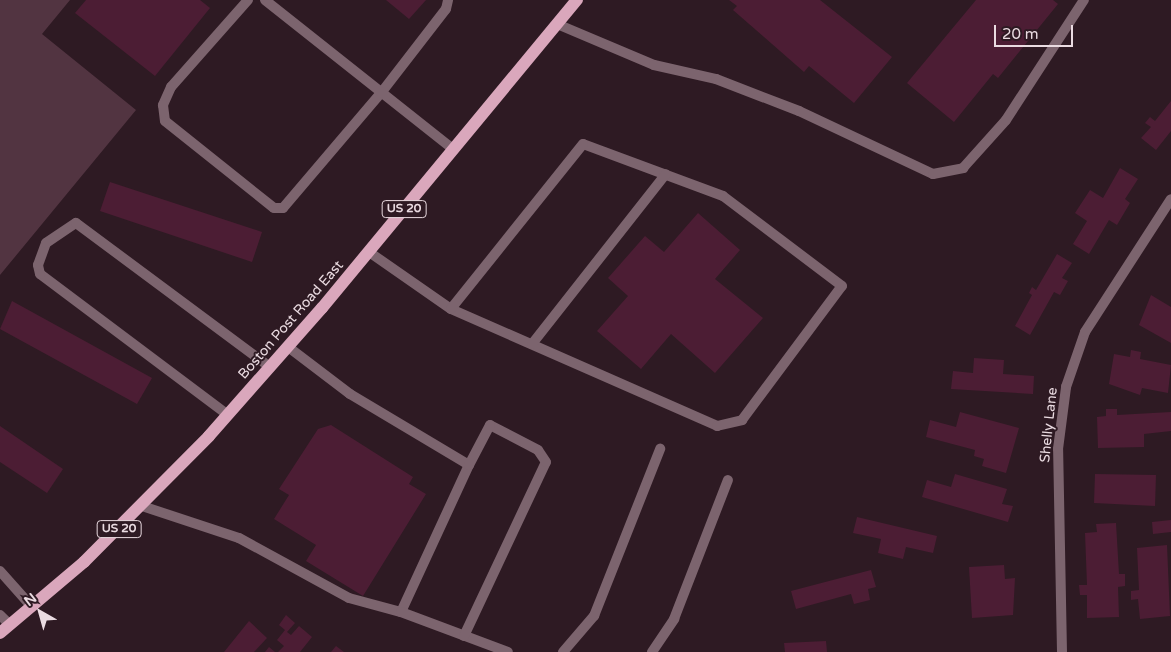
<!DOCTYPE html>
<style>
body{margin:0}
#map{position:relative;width:1171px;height:652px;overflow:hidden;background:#2e1a23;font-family:"Varela Round",sans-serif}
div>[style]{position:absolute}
.green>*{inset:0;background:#523441}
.building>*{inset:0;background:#4c1d34}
.lane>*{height:10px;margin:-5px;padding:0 5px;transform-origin:5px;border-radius:5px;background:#7c646e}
.street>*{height:10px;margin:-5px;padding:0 5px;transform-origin:5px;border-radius:5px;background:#7c646e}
.primary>*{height:12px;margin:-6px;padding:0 6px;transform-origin:6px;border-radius:6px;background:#daa7bc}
span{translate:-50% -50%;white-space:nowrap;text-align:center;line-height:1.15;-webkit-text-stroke:4px #2e1a23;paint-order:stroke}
.shield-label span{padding:1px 4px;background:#2e1a23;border:1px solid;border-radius:4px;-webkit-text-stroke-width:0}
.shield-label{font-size:12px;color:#eadbe1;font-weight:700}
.street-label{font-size:14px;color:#eadbe1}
.north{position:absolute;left:15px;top:587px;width:50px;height:50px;-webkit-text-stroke:4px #2e1a23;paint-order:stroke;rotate:322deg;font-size:14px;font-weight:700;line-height:20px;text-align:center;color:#eadbe1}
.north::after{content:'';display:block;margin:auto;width:18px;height:22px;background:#eadbe1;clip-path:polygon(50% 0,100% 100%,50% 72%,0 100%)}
.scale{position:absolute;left:994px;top:25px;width:79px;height:22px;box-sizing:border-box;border:2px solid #eadbe1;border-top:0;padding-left:6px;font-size:15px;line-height:18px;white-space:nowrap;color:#eadbe1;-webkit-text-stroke:4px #2e1a23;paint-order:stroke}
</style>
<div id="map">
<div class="green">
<div style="clip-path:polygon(0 0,70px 0,42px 34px,136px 110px,0 275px)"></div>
</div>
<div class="building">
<div style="clip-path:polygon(86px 0,200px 0,210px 8px,155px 76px,75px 13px)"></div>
<div style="clip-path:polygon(386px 0,426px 0,409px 19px)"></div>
<div style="clip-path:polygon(729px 0,820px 0,892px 57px,854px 103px,809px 66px,804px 72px,733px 10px,737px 6px)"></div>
<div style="clip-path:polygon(976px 0,1053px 0,1058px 4px,998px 78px,993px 74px,954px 122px,907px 83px)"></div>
<div style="clip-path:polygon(1171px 101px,1171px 131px,1156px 150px,1141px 138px,1151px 127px,1145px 123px,1150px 117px,1155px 121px)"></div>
<div style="clip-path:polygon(1120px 168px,1138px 179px,1125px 199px,1130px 203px,1117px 225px,1109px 220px,1089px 254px,1073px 244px,1087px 221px,1075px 213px,1090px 190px,1103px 198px)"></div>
<div style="clip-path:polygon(110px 182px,262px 232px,252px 262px,100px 211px)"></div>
<div style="clip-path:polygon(698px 213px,740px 250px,715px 279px,763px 318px,715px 373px,671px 334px,641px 369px,597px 331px,628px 296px,608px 278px,645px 236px,664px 252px)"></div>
<div style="clip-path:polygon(1057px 254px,1072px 263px,1062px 278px,1068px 281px,1060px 295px,1054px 292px,1030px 335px,1015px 326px,1032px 295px,1029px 293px,1032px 287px,1036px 290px)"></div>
<div style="clip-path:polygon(1151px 295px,1171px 307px,1171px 343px,1139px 325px)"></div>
<div style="clip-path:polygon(12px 301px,152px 378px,137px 404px,0 329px)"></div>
<div style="clip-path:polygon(1131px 350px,1141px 352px,1140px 359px,1171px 365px,1168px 393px,1142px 388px,1140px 395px,1109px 384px,1114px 354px,1130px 357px)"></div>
<div style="clip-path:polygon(974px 358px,1004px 360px,1003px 374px,1034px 376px,1033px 394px,951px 389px,953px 371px,973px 373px)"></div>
<div style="clip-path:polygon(1106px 409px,1117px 409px,1117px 415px,1171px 412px,1171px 431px,1144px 434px,1144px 447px,1098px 448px,1097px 417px,1106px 416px)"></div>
<div style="clip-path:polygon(960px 412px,1019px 428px,1006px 473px,982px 466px,984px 459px,974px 456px,975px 450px,926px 437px,930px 420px,956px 427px)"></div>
<div style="clip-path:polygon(331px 425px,413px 477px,409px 484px,426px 494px,363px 596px,306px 561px,316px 545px,274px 519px,289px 495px,279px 489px,318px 429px)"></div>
<div style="clip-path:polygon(0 426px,63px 469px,47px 493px,0 462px)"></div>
<div style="clip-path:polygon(955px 474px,1007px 489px,1002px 504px,1013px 506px,1008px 522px,922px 497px,927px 480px,951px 487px)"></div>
<div style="clip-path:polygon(1095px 474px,1156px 475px,1155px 506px,1094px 503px)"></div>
<div style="clip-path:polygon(857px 517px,937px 536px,933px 553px,906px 547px,903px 559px,878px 553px,881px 539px,853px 533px)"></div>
<div style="clip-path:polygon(1171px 520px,1171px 532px,1153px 534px,1152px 522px)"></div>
<div style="clip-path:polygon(1116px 523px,1119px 574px,1125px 574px,1125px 586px,1118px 587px,1119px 617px,1087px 618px,1087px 595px,1080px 595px,1079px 585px,1087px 585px,1085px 533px,1097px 532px,1096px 524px)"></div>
<div style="clip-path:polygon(1167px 545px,1170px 616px,1140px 619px,1138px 599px,1131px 600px,1131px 591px,1139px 590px,1137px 548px)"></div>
<div style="clip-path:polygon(1004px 565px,1005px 579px,1015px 578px,1013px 615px,972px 618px,969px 567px)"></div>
<div style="clip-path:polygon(871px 570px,876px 587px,868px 589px,870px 600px,854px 604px,851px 594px,796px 609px,791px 591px)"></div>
<div style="clip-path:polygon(286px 615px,295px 623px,287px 632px,291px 635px,299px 626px,312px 637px,300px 652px,278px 652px,284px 646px,277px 640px,285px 630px,279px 625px)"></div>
<div style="clip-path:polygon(249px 621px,267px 638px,254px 652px,224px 652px)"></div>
<div style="clip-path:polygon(826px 641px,827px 652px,785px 652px,784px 643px)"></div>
<div style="clip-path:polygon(336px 646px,344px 652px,331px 652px)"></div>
<div style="clip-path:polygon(269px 647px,275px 652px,265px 652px)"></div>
</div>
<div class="lane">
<div style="left:248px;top:0;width:116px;rotate:131.5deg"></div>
<div style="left:171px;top:87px;width:20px;rotate:114deg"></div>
<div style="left:163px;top:105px;width:16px;rotate:83deg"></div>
<div style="left:165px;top:121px;width:139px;rotate:38.6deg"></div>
<div style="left:274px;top:208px;width:9px"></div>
<div style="left:283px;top:208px;width:151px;rotate:-49.6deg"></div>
<div style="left:381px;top:93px;width:106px;rotate:-52.3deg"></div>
<div style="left:446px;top:9px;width:9px;rotate:-77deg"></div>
<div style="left:265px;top:0;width:240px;rotate:38.4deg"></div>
<div style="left:557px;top:24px;width:105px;rotate:22.9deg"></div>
<div style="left:654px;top:65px;width:64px;rotate:12.7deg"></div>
<div style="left:716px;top:79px;width:89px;rotate:21.1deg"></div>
<div style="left:799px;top:111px;width:148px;rotate:25.2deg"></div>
<div style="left:933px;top:174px;width:31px;rotate:-11deg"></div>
<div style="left:963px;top:168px;width:64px;rotate:-48.1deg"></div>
<div style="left:1006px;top:120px;width:143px;rotate:-57deg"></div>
<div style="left:369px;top:252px;width:100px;rotate:34.8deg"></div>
<div style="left:451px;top:309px;width:291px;rotate:23.7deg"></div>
<div style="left:717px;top:426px;width:26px;rotate:-13deg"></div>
<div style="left:742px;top:420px;width:167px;rotate:-53.3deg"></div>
<div style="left:842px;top:286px;width:149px;rotate:-142.9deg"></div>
<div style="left:723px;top:196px;width:149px;rotate:-159.6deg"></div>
<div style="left:583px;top:144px;width:211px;rotate:128.7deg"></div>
<div style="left:532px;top:344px;width:216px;rotate:-51.8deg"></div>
<div style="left:228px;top:415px;width:235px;rotate:-143.1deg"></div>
<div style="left:40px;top:274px;width:9px;rotate:-103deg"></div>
<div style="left:38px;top:265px;width:23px;rotate:-70deg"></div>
<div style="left:46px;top:243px;width:36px;rotate:-34deg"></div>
<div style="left:76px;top:223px;width:242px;rotate:36.6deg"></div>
<div style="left:142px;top:506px;width:102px;rotate:18.3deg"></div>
<div style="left:239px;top:538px;width:125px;rotate:28.6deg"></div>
<div style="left:349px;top:598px;width:54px;rotate:15.1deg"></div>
<div style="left:401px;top:612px;width:162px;rotate:-65.2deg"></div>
<div style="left:469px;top:465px;width:139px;rotate:-149.2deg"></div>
<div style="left:350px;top:394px;width:78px;rotate:-142.8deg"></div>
<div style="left:0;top:571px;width:48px;rotate:48.4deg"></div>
<div style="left:401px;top:612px;width:114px;rotate:20.5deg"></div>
<div style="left:0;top:615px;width:14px;rotate:45deg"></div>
<div style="left:464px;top:636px;width:192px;rotate:-64.8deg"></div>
<div style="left:546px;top:462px;width:14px;rotate:-124deg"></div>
<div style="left:538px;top:450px;width:54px;rotate:-152.5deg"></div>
<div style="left:490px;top:425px;width:45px;rotate:117.7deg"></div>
<div style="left:563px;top:652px;width:48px;rotate:-49.3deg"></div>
<div style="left:594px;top:616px;width:180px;rotate:-68.4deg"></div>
<div style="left:652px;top:652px;width:40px;rotate:-56deg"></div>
<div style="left:674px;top:619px;width:149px;rotate:-68.8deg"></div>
</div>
<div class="street">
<div style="left:1062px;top:652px;width:203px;rotate:-91.1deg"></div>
<div style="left:1058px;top:449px;width:63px;rotate:-82.6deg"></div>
<div style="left:1066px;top:387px;width:58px;rotate:-70.9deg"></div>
<div style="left:1085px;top:332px;width:158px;rotate:-57.1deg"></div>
</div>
<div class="primary">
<div style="left:0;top:633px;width:110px;rotate:-40.2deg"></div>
<div style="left:84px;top:562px;width:177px;rotate:-45.2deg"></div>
<div style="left:209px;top:436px;width:171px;rotate:-48.6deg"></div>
<div style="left:322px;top:308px;width:400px;rotate:-50.4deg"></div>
</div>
<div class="shield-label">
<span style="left:404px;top:209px">US 20</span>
<span style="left:119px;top:529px">US 20</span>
</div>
<div class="street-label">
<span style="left:291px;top:320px;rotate:-49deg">Boston Post Road East</span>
<span style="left:1049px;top:425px;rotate:-84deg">Shelly Lane</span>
</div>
<div class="north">N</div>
<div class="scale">20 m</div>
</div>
